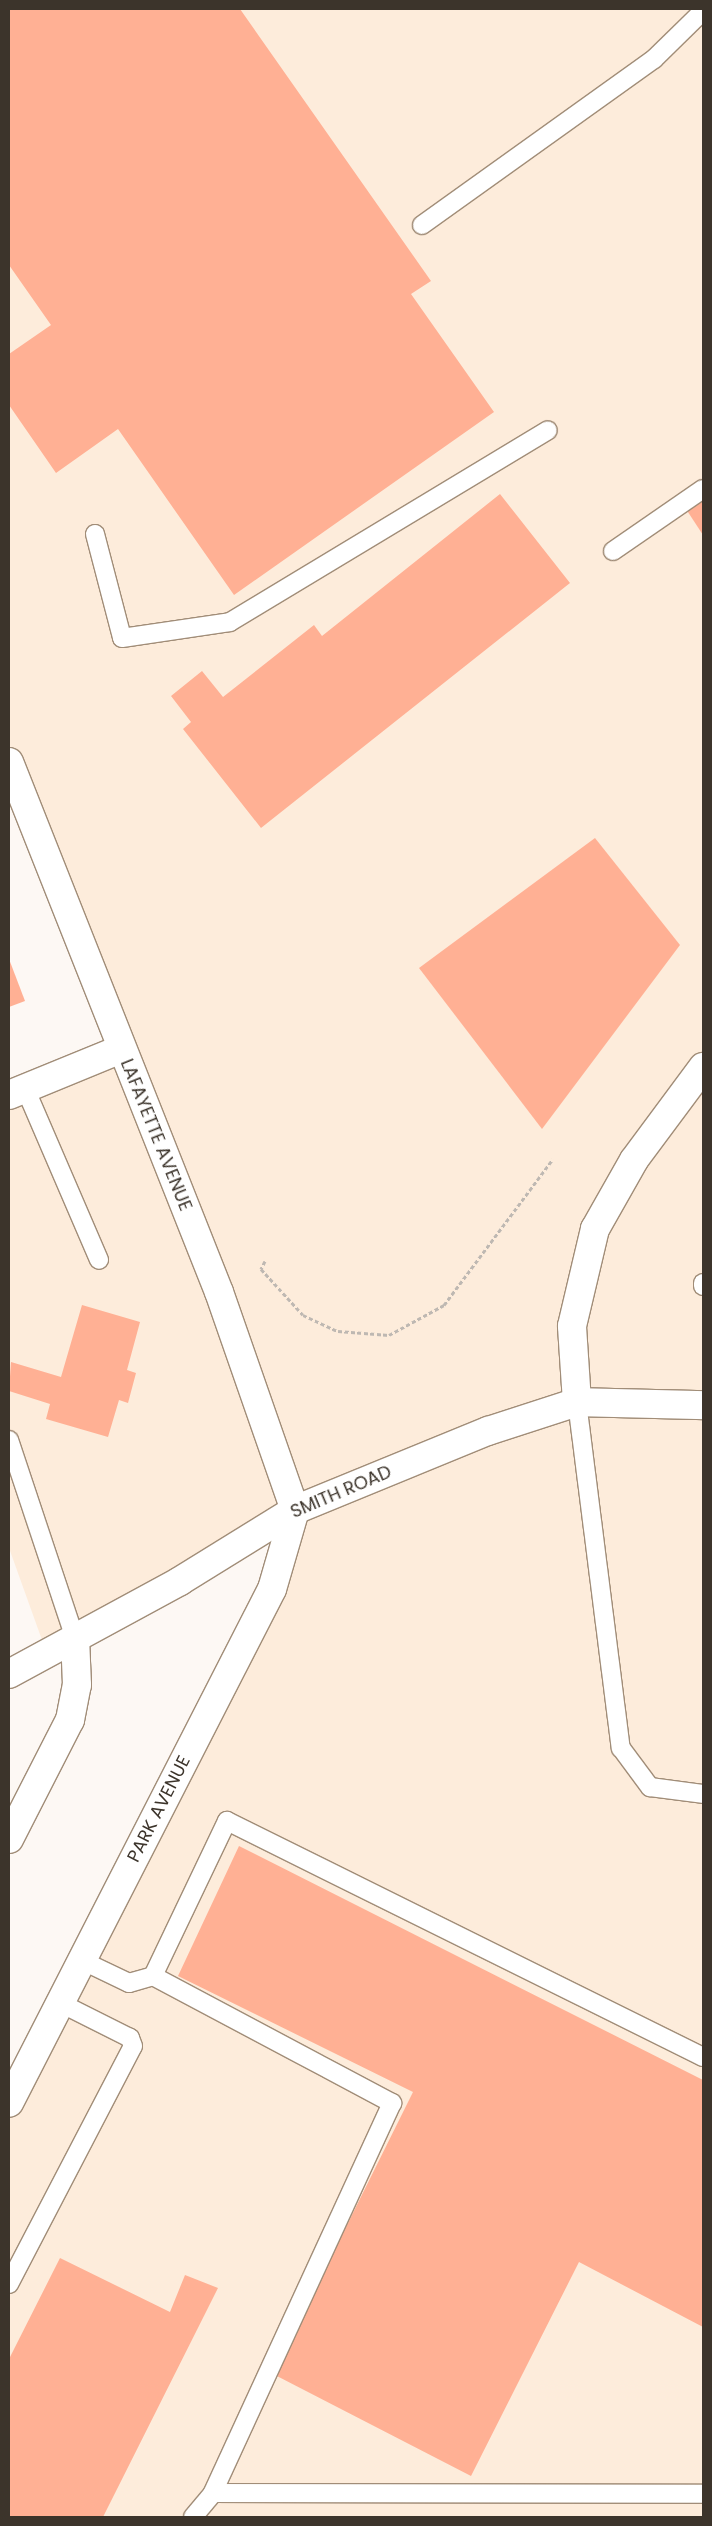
<!DOCTYPE html>
<style>
body{margin:0}
#map{position:relative;width:712px;height:2526px;overflow:hidden;background:#fdf8f4;font-family:Poppins,sans-serif}
div>[style]{position:absolute}
.built>*{inset:0;background:#fdecdb}
.building>*{inset:0;background:#ffb094}
.path>*{height:3px;margin-top:-1.5px;transform-origin:0;background:repeating-linear-gradient(90deg,#beb8b2 0 4px,transparent 0 6.5px)}
.roads{filter:drop-shadow(1px 0 #a18d78) drop-shadow(-1px 0 #a18d78) drop-shadow(0 1px #a18d78) drop-shadow(0 -1px #a18d78)}
.lane>*{height:18px;margin:-9px;padding:0 9px;transform-origin:9px;border-radius:9px;background:#fff}
.street>*{height:28px;margin:-14px;padding:0 14px;transform-origin:14px;border-radius:14px;background:#fff}
.secondary>*{height:28px;margin:-14px;padding:0 14px;transform-origin:14px;border-radius:14px;background:#fff}
span{translate:-50% -50%;white-space:nowrap;text-align:center;line-height:1.15;-webkit-text-stroke:4px #fff;paint-order:stroke}
.street-label{font-size:18px;color:#3c342b}
.frame{position:absolute;inset:0;border:10px solid #3c342b;pointer-events:none}
</style>
<div id="map">
<div class="built">
<div style="clip-path:polygon(9px 9px,703px 9px,703px 2517px,9px 2517px,9px 2103px,295px 1510px,47px 1654px,9px 1548px,9px 1095px,121px 1048px,9px 762px)"></div>
</div>
<div class="building">
<div style="clip-path:polygon(9px 9px,240px 9px,431px 281px,411px 294px,494px 412px,234px 595px,118px 429px,56px 473px,9px 405px,9px 354px,51px 325px,9px 265px)"></div>
<div style="clip-path:polygon(703px 493px,703px 535px,684px 506px)"></div>
<div style="clip-path:polygon(500px 494px,570px 583px,261px 828px,183px 729px,191px 722px,171px 696px,202px 671px,223px 697px,314px 625px,322px 636px)"></div>
<div style="clip-path:polygon(595px 838px,680px 945px,542px 1129px,419px 968px)"></div>
<div style="clip-path:polygon(9px 959px,25px 1001px,9px 1007px)"></div>
<div style="clip-path:polygon(82px 1305px,140px 1322px,127px 1370px,136px 1373px,128px 1403px,119px 1400px,108px 1437px,46px 1419px,50px 1404px,9px 1391px,11px 1362px,61px 1377px)"></div>
<div style="clip-path:polygon(239px 1846px,703px 2080px,703px 2327px,579px 2262px,471px 2476px,273px 2374px,413px 2092px,178px 1976px)"></div>
<div style="clip-path:polygon(60px 2258px,170px 2312px,185px 2275px,218px 2288px,103px 2517px,9px 2517px,9px 2359px)"></div>
</div>
<div class="path">
<div style="left:265px;top:1261px;width:9px;rotate:117deg"></div>
<div style="left:261px;top:1269px;width:62px;rotate:47.6deg"></div>
<div style="left:303px;top:1315px;width:38px;rotate:25deg"></div>
<div style="left:338px;top:1331px;width:51px;rotate:4.5deg"></div>
<div style="left:389px;top:1335px;width:63px;rotate:-28.6deg"></div>
<div style="left:444px;top:1305px;width:182px;rotate:-53.3deg"></div>
</div>
<div class="roads">
<div class="lane">
<div style="left:422px;top:225px;width:285px;rotate:-35.6deg"></div>
<div style="left:654px;top:59px;width:69px;rotate:-44.4deg"></div>
<div style="left:95px;top:534px;width:107px;rotate:75.4deg"></div>
<div style="left:122px;top:638px;width:109px;rotate:-8.4deg"></div>
<div style="left:230px;top:622px;width:371px;rotate:-31.1deg"></div>
<div style="left:613px;top:551px;width:109px;rotate:-34.6deg"></div>
<div style="left:25px;top:1088px;width:187px;rotate:66.7deg"></div>
<div style="left:703px;top:1283px;width:3px;rotate:90deg"></div>
<div style="left:577px;top:1402px;width:349px;rotate:82.8deg"></div>
<div style="left:621px;top:1748px;width:49px;rotate:53.4deg"></div>
<div style="left:650px;top:1787px;width:53px;rotate:7.5deg"></div>
<div style="left:9px;top:1440px;width:209px;rotate:71.6deg"></div>
<div style="left:81px;top:1960px;width:53px;rotate:25.6deg"></div>
<div style="left:129px;top:1983px;width:25px;rotate:-16deg"></div>
<div style="left:153px;top:1976px;width:172px;rotate:-64.5deg"></div>
<div style="left:227px;top:1821px;width:531px;rotate:26.37deg"></div>
<div style="left:153px;top:1976px;width:271px;rotate:28deg"></div>
<div style="left:392px;top:2103px;width:429px;rotate:114.7deg"></div>
<div style="left:213px;top:2493px;width:490px;rotate:0.1deg"></div>
<div style="left:9px;top:2284px;width:268px;rotate:-62.5deg"></div>
<div style="left:133px;top:2046px;width:9px;rotate:-111deg"></div>
<div style="left:130px;top:2038px;width:78px;rotate:-153.4deg"></div>
<div style="left:193px;top:2517px;width:31px;rotate:-50deg"></div>
</div>
<div class="street">
<div style="left:9px;top:762px;width:570px;rotate:68.39deg"></div>
<div style="left:219px;top:1292px;width:231px;rotate:70.8deg"></div>
<div style="left:295px;top:1510px;width:82px;rotate:106.2deg"></div>
<div style="left:272px;top:1589px;width:577px;rotate:117.1deg"></div>
<div style="left:9px;top:1095px;width:121px;rotate:-22.3deg"></div>
<div style="left:577px;top:1402px;width:126px;rotate:1.4deg"></div>
<div style="left:9px;top:1839px;width:134px;rotate:-62.9deg"></div>
<div style="left:70px;top:1720px;width:36px;rotate:-79deg"></div>
<div style="left:77px;top:1685px;width:47px;rotate:-92.4deg"></div>
</div>
<div class="secondary">
<div style="left:9px;top:1674px;width:195px;rotate:-28.5deg"></div>
<div style="left:180px;top:1581px;width:135px;rotate:-31.7deg"></div>
<div style="left:295px;top:1510px;width:209px;rotate:-22.3deg"></div>
<div style="left:488px;top:1431px;width:94px;rotate:-18deg"></div>
<div style="left:577px;top:1402px;width:76px;rotate:-93.8deg"></div>
<div style="left:572px;top:1326px;width:100px;rotate:-76.7deg"></div>
<div style="left:595px;top:1229px;width:79px;rotate:-60.5deg"></div>
<div style="left:634px;top:1160px;width:116px;rotate:-53.4deg"></div>
</div>
</div>
<div class="street-label">
<span style="left:156px;top:1135px;rotate:68deg">LAFAYETTE AVENUE</span>
<span style="left:341px;top:1492px;rotate:-23deg">SMITH ROAD</span>
<span style="left:159px;top:1809px;rotate:-63deg">PARK AVENUE</span>
</div>
<div class="frame"></div>
</div>
